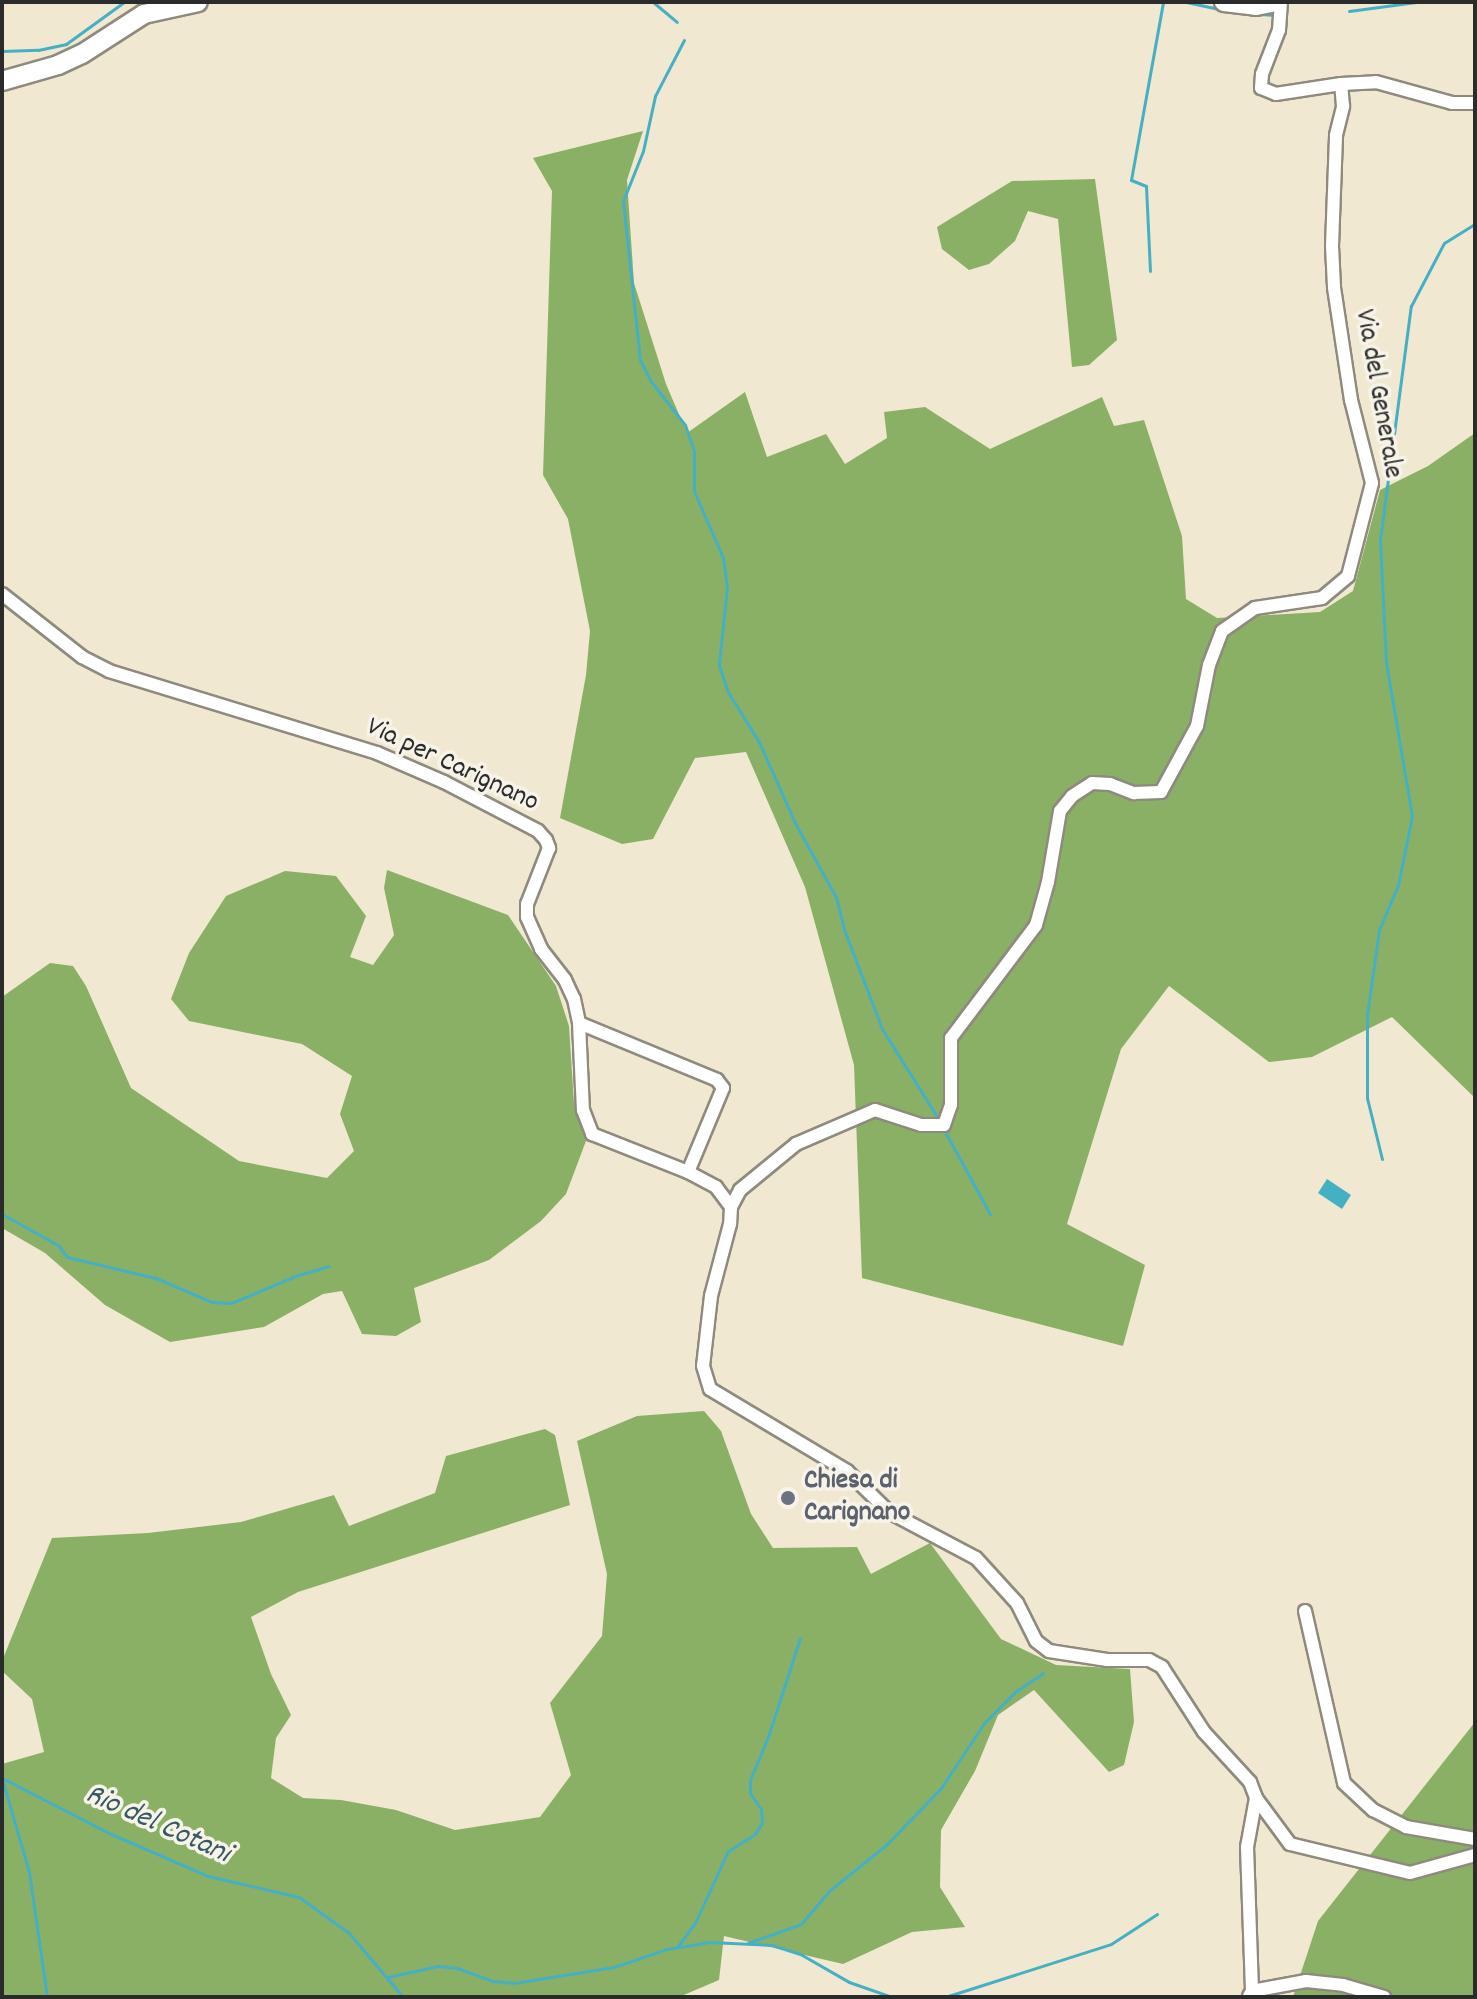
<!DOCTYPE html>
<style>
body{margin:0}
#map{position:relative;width:1477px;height:1999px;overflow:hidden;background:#f1e8d1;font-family:Dekko,sans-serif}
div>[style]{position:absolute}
.forest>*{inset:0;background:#8ab066}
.water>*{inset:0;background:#45b0c4}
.stream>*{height:3px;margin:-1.5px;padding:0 1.5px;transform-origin:1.5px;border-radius:1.5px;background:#45b0c4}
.roads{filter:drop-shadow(2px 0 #8e8a7e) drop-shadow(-2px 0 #8e8a7e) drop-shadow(0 2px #8e8a7e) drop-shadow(0 -2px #8e8a7e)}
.street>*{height:12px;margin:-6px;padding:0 6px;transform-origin:6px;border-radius:6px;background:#fff}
.secondary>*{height:18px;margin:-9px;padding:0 9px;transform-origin:9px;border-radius:9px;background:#fff}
.dots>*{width:22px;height:22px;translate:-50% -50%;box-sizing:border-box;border:4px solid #f7f3e8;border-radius:50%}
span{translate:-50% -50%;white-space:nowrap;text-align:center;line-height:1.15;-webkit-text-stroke:7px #f7f3e8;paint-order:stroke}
.street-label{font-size:28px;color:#2b2b2b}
.worship-label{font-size:28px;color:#5b616d;font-weight:700}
.left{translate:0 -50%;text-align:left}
.water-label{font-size:30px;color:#345a61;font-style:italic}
.frame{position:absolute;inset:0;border:4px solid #2b2b2b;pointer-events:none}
</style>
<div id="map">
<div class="forest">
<div style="clip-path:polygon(643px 131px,627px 180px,634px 283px,666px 384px,687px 433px,745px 392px,767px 457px,826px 434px,845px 464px,887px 438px,884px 412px,925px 407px,990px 449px,1102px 397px,1114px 426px,1144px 420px,1182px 536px,1186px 599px,1217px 618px,1320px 612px,1353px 591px,1380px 490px,1428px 466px,1475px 433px,1475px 1098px,1392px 1017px,1312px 1057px,1269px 1062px,1169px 986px,1121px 1049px,1067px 1224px,1145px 1265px,1123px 1346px,862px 1278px,854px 1065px,805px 887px,746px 752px,695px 758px,653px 839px,622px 844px,560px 818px,586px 675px,590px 631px,568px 519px,543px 475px,552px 191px,533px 158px)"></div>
<div style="clip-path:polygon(1095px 179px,1117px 340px,1089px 365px,1072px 367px,1058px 219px,1028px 211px,1015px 241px,989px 264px,969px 270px,942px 249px,937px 227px,1012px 181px)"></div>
<div style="clip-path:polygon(387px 870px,508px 915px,556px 986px,569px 1026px,574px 1103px,586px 1141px,566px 1194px,541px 1221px,489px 1260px,414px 1288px,421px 1322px,396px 1336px,362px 1334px,342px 1291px,323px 1294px,264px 1327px,170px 1342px,105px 1305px,45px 1253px,2px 1228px,2px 997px,50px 963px,73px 966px,86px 986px,131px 1088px,239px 1161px,327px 1178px,354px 1151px,340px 1114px,352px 1076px,302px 1044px,189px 1021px,171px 999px,189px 953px,226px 896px,285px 871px,336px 876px,366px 916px,350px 957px,373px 965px,394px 935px,384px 888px)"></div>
<div style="clip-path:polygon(704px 1411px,721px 1431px,751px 1514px,773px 1548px,857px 1547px,871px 1574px,930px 1543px,1001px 1639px,1056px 1665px,1130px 1669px,1134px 1722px,1124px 1765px,1109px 1772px,1034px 1690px,998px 1715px,975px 1771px,941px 1830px,940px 1887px,965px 1927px,912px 1932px,843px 1964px,724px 1936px,719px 1980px,679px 1997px,2px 1997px,2px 1764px,44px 1752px,32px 1699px,2px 1671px,2px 1661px,52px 1538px,148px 1533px,241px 1522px,334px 1495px,349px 1526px,435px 1493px,446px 1456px,545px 1429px,555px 1435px,570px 1505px,298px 1592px,251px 1617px,271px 1674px,291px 1715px,276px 1738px,271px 1778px,303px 1798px,341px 1800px,396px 1810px,455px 1830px,540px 1817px,571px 1775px,550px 1703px,602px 1636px,607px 1574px,577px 1441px,637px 1416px)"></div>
<div style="clip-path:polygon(1475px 1722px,1475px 1997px,1293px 1997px,1318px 1921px)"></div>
</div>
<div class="water">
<div style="clip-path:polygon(1327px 1179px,1351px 1195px,1342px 1209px,1318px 1193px)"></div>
</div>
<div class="stream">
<div style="left:653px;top:2px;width:31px;rotate:40deg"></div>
<div style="left:1186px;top:2px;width:48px;rotate:12deg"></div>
<div style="left:1349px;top:11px;width:68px;rotate:-7.7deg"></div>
<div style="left:1260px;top:14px;width:16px;rotate:4deg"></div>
<div style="left:684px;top:40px;width:63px;rotate:117.4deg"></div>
<div style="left:655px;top:96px;width:56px;rotate:102.3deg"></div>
<div style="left:643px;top:151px;width:54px;rotate:111.8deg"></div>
<div style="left:623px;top:201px;width:160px;rotate:83.9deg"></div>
<div style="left:640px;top:360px;width:22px;rotate:63deg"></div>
<div style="left:650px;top:380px;width:57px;rotate:52.1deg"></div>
<div style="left:685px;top:425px;width:28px;rotate:71deg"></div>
<div style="left:694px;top:451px;width:40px;rotate:90deg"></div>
<div style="left:694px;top:491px;width:73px;rotate:66.6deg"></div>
<div style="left:723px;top:558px;width:29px;rotate:82deg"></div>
<div style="left:727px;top:587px;width:78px;rotate:95.9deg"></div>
<div style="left:719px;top:665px;width:28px;rotate:72deg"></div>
<div style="left:728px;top:692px;width:59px;rotate:58.2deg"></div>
<div style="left:759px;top:742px;width:91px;rotate:66deg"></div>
<div style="left:796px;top:825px;width:82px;rotate:60.9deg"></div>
<div style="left:836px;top:897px;width:36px;rotate:76deg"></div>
<div style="left:845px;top:932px;width:104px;rotate:69.1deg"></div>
<div style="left:882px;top:1029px;width:102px;rotate:57.9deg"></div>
<div style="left:2px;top:51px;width:36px;rotate:-2deg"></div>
<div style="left:38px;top:50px;width:29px;rotate:-12deg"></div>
<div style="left:66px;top:44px;width:72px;rotate:-35.9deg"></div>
<div style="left:1150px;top:271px;width:85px;rotate:-92.7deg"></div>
<div style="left:1146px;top:186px;width:16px;rotate:-158deg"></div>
<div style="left:1131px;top:180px;width:181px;rotate:-79.8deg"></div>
<div style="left:944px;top:1130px;width:96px;rotate:61.3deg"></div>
<div style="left:1382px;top:1159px;width:63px;rotate:-103.8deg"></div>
<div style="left:1367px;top:1098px;width:83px;rotate:-90deg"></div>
<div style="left:1367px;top:1015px;width:86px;rotate:-82deg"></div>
<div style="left:1379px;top:930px;width:49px;rotate:-67.1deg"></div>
<div style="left:1398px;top:885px;width:70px;rotate:-78.5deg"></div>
<div style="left:1412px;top:816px;width:155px;rotate:-99.6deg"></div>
<div style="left:1386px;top:663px;width:123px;rotate:-92.8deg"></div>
<div style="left:1380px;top:540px;width:236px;rotate:-82.5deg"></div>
<div style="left:1411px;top:306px;width:71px;rotate:-62.4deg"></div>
<div style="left:1444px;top:243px;width:36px;rotate:-32deg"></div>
<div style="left:2px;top:1214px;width:64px;rotate:29deg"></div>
<div style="left:58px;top:1245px;width:15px;rotate:53deg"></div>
<div style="left:67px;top:1257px;width:91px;rotate:13.3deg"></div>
<div style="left:156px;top:1278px;width:61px;rotate:23.2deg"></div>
<div style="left:212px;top:1302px;width:19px;rotate:3deg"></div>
<div style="left:231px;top:1303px;width:73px;rotate:-22.7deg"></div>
<div style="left:298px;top:1275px;width:32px;rotate:-16deg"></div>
<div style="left:2px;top:1778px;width:123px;rotate:27.2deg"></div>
<div style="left:111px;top:1834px;width:106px;rotate:23.4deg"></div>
<div style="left:208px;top:1876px;width:93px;rotate:13deg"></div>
<div style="left:299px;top:1897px;width:62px;rotate:35.8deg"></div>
<div style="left:349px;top:1933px;width:84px;rotate:49.8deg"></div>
<div style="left:2px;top:1779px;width:97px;rotate:73.8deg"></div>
<div style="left:29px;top:1872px;width:126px;rotate:81.8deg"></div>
<div style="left:748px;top:1943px;width:56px;rotate:-19.7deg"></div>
<div style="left:801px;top:1924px;width:43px;rotate:-49.7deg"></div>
<div style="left:829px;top:1891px;width:75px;rotate:-39deg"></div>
<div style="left:887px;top:1844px;width:78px;rotate:-46deg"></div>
<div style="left:941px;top:1788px;width:78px;rotate:-56.5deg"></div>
<div style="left:984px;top:1723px;width:44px;rotate:-45deg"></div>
<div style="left:1015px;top:1692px;width:34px;rotate:-34deg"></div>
<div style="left:678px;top:1946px;width:29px;rotate:-54deg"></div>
<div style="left:695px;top:1923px;width:79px;rotate:-65.4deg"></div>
<div style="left:728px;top:1851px;width:32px;rotate:-32deg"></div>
<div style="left:755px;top:1834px;width:13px;rotate:-58deg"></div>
<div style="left:762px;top:1823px;width:14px;rotate:-94deg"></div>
<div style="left:761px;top:1809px;width:19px;rotate:-125deg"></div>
<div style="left:750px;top:1793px;width:13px;rotate:-90deg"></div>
<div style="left:750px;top:1780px;width:47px;rotate:-67.3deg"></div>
<div style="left:768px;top:1737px;width:104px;rotate:-72.1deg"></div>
<div style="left:388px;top:1977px;width:51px;rotate:-12.4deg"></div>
<div style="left:438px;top:1966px;width:19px;rotate:6deg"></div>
<div style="left:457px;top:1968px;width:37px;rotate:20deg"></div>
<div style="left:492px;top:1981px;width:22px;rotate:5deg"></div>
<div style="left:514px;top:1983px;width:101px;rotate:-9.1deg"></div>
<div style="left:614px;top:1967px;width:56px;rotate:-18.8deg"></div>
<div style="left:667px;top:1949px;width:43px;rotate:-9.5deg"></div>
<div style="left:709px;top:1942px;width:63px;rotate:2.7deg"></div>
<div style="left:772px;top:1945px;width:32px;rotate:18deg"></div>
<div style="left:802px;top:1955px;width:54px;rotate:29.9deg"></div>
<div style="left:849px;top:1982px;width:46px;rotate:19.2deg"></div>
<div style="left:945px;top:1997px;width:174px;rotate:-17.7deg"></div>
<div style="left:1111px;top:1944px;width:55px;rotate:-33.1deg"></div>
</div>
<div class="roads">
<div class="street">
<div style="left:1341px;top:84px;width:35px;rotate:-3deg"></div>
<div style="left:1376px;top:82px;width:79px;rotate:15.4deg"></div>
<div style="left:1452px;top:103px;width:23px"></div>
<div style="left:2px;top:594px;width:102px;rotate:38.2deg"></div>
<div style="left:82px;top:657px;width:30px;rotate:27deg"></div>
<div style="left:109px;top:671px;width:280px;rotate:17deg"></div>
<div style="left:377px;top:753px;width:73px;rotate:23.4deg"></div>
<div style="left:444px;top:782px;width:106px;rotate:27.5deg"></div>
<div style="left:538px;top:831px;width:12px;rotate:48deg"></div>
<div style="left:546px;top:840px;width:9px;rotate:69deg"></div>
<div style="left:549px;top:848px;width:60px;rotate:111.4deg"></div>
<div style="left:527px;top:904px;width:13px;rotate:90deg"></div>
<div style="left:527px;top:917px;width:35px;rotate:66deg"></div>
<div style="left:541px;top:949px;width:39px;rotate:52deg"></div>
<div style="left:565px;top:980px;width:21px;rotate:65deg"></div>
<div style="left:574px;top:999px;width:25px;rotate:78deg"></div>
<div style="left:579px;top:1023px;width:87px;rotate:87.4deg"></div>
<div style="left:583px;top:1110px;width:26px;rotate:69deg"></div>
<div style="left:592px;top:1134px;width:103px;rotate:21.6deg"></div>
<div style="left:688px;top:1172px;width:32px;rotate:28deg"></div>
<div style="left:716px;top:1187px;width:25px;rotate:53deg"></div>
<div style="left:731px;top:1207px;width:17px;rotate:93deg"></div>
<div style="left:730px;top:1224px;width:74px;rotate:104.8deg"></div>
<div style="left:711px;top:1296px;width:70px;rotate:96.5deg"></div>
<div style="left:703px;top:1366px;width:24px;rotate:73deg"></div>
<div style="left:710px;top:1389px;width:160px;rotate:30.9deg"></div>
<div style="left:847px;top:1471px;width:59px;rotate:44.3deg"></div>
<div style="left:889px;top:1512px;width:98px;rotate:27.9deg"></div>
<div style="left:976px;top:1558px;width:61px;rotate:47.7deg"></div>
<div style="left:1017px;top:1603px;width:42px;rotate:63.4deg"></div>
<div style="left:1036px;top:1641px;width:16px;rotate:38deg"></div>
<div style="left:1049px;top:1651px;width:59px;rotate:8.8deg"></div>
<div style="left:1107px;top:1660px;width:42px"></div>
<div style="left:1149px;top:1660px;width:15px;rotate:28deg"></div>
<div style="left:1162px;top:1667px;width:77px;rotate:57.1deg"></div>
<div style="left:1204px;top:1732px;width:68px;rotate:47.4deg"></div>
<div style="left:1250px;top:1782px;width:17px;rotate:69deg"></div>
<div style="left:1256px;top:1798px;width:50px;rotate:100.4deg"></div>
<div style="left:1247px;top:1847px;width:144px;rotate:88deg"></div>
<div style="left:579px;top:1023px;width:149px;rotate:22.4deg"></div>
<div style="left:717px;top:1080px;width:10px;rotate:53deg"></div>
<div style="left:723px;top:1088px;width:91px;rotate:112.6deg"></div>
<div style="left:731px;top:1207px;width:19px;rotate:-62deg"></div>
<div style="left:740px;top:1190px;width:72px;rotate:-39.4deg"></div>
<div style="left:796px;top:1144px;width:86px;rotate:-23.3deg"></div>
<div style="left:875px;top:1110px;width:48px;rotate:18.1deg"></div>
<div style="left:921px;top:1125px;width:23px"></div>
<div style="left:944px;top:1125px;width:21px;rotate:-71deg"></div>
<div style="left:951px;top:1105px;width:67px;rotate:-90deg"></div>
<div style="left:951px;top:1038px;width:141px;rotate:-53deg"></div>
<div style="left:1036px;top:925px;width:45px;rotate:-74.4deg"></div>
<div style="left:1048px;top:882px;width:72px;rotate:-80.4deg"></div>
<div style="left:1060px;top:811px;width:19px;rotate:-51deg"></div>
<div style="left:1072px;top:796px;width:24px;rotate:-33deg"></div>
<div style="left:1092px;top:783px;width:18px;rotate:3deg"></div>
<div style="left:1110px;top:784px;width:26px;rotate:21deg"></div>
<div style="left:1134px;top:793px;width:27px;rotate:-2deg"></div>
<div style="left:1161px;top:792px;width:75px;rotate:-61.4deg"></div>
<div style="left:1197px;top:726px;width:62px;rotate:-78.9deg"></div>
<div style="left:1209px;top:665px;width:36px;rotate:-69deg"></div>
<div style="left:1222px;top:631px;width:40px;rotate:-34.9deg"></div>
<div style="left:1255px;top:608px;width:68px;rotate:-8.5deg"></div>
<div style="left:1322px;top:598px;width:34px;rotate:-40deg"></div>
<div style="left:1348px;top:576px;width:96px;rotate:-75.5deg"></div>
<div style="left:1372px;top:483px;width:86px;rotate:-104.2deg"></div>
<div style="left:1351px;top:400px;width:114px;rotate:-98.6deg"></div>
<div style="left:1334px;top:287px;width:41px;rotate:-92.8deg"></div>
<div style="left:1332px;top:246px;width:111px;rotate:-87.9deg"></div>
<div style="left:1336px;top:135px;width:30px;rotate:-76deg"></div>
<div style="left:1343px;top:106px;width:22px;rotate:-95deg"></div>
<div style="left:1341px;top:84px;width:66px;rotate:171.3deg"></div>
<div style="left:1276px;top:94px;width:16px;rotate:-158deg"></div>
<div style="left:1261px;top:88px;width:14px;rotate:-86deg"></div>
<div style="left:1262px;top:74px;width:47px;rotate:-68.9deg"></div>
<div style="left:1279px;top:30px;width:28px;rotate:-86deg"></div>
<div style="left:1305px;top:1611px;width:176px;rotate:77.2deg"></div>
<div style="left:1344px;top:1783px;width:40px;rotate:43deg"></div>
<div style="left:1373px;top:1810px;width:37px;rotate:27deg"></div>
<div style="left:1406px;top:1827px;width:70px;rotate:9.9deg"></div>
<div style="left:1256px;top:1798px;width:57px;rotate:53.5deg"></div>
<div style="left:1290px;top:1844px;width:123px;rotate:13.6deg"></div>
<div style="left:1410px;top:1873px;width:67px;rotate:-15.5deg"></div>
<div style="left:1249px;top:1996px;width:6px;rotate:-59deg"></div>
<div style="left:1252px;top:1991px;width:55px;rotate:-10.5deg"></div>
<div style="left:1306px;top:1981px;width:37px;rotate:6deg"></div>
<div style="left:1343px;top:1985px;width:43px;rotate:16.3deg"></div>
</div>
<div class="secondary">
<div style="left:1224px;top:2px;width:32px;rotate:7deg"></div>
<div style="left:1256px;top:6px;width:20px;rotate:-11deg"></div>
<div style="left:2px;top:81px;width:58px;rotate:-15.9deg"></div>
<div style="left:58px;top:65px;width:26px;rotate:-25deg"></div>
<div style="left:82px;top:54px;width:74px;rotate:-32.8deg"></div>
<div style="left:144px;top:14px;width:55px;rotate:-12.5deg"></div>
</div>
</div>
<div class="dots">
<div style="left:788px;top:1498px;background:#6b7280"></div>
</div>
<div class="street-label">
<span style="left:1377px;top:394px;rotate:80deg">Via del Generale</span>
<span style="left:452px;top:766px;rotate:25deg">Via per Carignano</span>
</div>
<div class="worship-label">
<span class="left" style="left:804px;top:1498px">Chiesa di<br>Carignano</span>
</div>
<div class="water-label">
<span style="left:157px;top:1826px;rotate:24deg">Rio del Cotani</span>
</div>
<div class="frame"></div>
</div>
